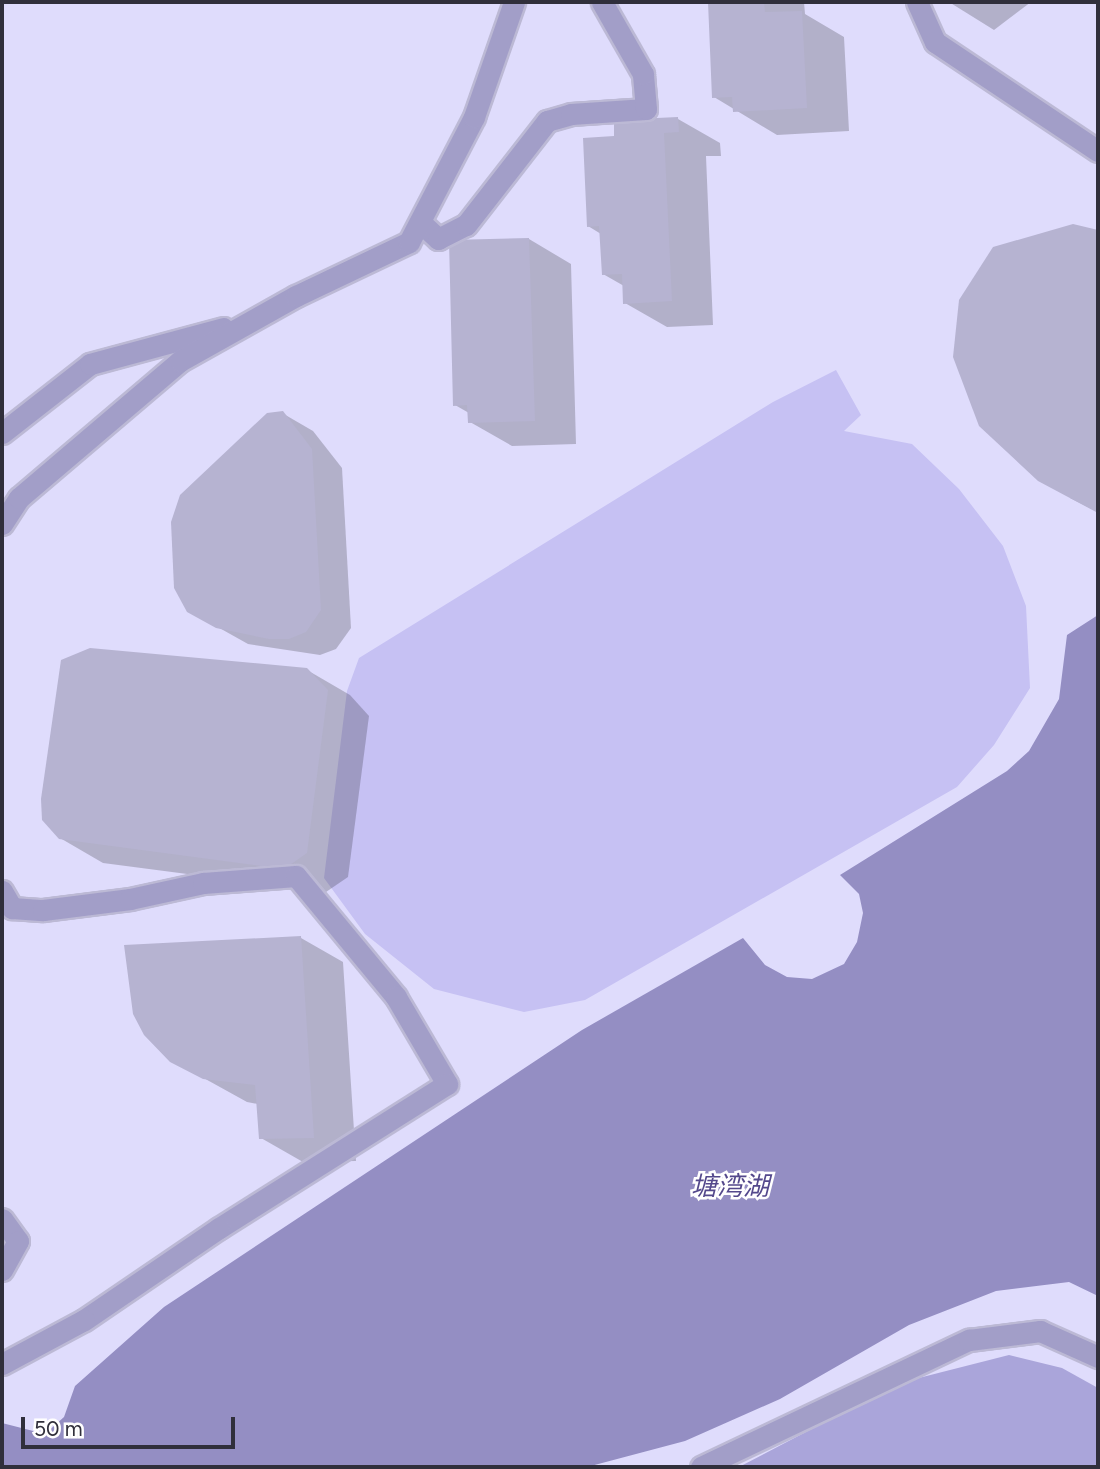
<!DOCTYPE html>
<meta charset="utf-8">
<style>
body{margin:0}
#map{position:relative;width:1100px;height:1469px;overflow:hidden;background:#dfdcfc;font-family:Figtree,"Noto Sans SC",sans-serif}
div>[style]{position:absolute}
.green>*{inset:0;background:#c6c1f3}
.forest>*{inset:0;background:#aaa5da}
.water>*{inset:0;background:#948ec3}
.shadow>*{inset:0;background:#0003}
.building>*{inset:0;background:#b6b3d1}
.roads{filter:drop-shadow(2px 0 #bcb9d5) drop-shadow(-2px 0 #bcb9d5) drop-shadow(0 2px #bcb9d5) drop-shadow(0 -2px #bcb9d5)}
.minor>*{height:21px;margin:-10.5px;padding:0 10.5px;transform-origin:10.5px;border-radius:10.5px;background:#a29ec8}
span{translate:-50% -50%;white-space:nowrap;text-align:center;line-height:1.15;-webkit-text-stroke:5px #fff;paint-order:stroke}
.water-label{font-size:26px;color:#54498c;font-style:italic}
.frame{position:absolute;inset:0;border:4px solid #302f3b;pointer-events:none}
.scale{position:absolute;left:21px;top:1417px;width:214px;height:32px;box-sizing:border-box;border:4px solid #302f3b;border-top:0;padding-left:9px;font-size:21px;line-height:24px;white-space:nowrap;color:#302f3b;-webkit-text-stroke:5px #fff;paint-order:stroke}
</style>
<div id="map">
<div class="green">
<div style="clip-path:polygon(836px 370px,861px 415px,844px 431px,912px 444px,959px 489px,1003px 546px,1026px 606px,1030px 688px,994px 745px,957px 787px,585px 1000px,524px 1012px,434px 989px,365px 934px,324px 878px,347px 691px,359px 658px,773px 402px)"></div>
</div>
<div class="forest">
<div style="clip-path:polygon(1009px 1355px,1062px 1368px,1098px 1388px,1098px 1467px,739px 1467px,899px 1383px)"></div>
</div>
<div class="water">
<div style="clip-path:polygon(1098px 615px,1098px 1296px,1069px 1282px,996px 1291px,909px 1325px,780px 1399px,685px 1441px,587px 1467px,2px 1467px,2px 1423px,45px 1434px,64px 1417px,75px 1386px,164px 1307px,582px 1030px,743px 938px,765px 965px,787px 977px,812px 979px,844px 964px,857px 942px,863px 913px,859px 894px,840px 875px,1007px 771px,1029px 751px,1059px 699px,1067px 635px)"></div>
</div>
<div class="shadow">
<div style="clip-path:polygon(709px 2px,804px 2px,805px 14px,844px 37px,849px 131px,777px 135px,714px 97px)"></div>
<div style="clip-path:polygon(949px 2px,1031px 2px,994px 30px)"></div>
<div style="clip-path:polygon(678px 119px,720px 143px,721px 156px,706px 156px,713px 325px,667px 327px,625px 303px,624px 286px,603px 274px,601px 234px,588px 226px,616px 138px)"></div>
<div style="clip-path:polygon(1073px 226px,1098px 231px,1098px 512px,1070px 498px)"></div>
<div style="clip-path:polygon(529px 239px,571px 264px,576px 444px,512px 446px,470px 422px,469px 413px,455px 405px)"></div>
<div style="clip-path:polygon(282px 413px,313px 431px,342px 468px,351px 628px,336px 649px,320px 655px,248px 644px,189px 611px)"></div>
<div style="clip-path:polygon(307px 670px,350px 695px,369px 716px,348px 877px,326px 892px,103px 863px,60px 838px)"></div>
<div style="clip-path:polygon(301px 938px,343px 962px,356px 1161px,303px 1162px,261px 1138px,258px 1104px,247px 1102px,171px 1060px)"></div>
</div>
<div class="building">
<div style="clip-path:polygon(708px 2px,764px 2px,765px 12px,802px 11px,807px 108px,733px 112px,732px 97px,712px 98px)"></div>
<div style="clip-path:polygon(678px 117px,679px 132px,664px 133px,672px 301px,623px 304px,622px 274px,602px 275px,599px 226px,587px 227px,583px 138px,614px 136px,614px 120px)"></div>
<div style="clip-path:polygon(1073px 224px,1098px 230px,1098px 513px,1038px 481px,979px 426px,953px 357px,959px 300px,993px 247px)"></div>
<div style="clip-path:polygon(529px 238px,535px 421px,468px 423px,467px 405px,453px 406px,449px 240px)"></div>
<div style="clip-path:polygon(283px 411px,312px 449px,321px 610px,306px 632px,289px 639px,269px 639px,216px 628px,187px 612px,174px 588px,171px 522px,180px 495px,267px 413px)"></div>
<div style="clip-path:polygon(90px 648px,307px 668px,328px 690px,307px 853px,284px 869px,59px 839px,42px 820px,41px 799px,61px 660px)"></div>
<div style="clip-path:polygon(301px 936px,314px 1138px,259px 1139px,255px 1085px,203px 1079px,170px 1062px,144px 1035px,133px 1014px,124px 945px)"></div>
</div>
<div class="roads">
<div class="minor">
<div style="left:917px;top:2px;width:44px;rotate:65.8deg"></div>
<div style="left:935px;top:42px;width:196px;rotate:33.8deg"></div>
<div style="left:420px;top:222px;width:25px;rotate:43deg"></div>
<div style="left:438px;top:239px;width:31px;rotate:-27deg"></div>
<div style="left:466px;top:225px;width:132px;rotate:-52.1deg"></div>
<div style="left:547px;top:121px;width:25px;rotate:-16deg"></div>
<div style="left:571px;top:114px;width:75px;rotate:-3.8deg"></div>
<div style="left:646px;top:109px;width:35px;rotate:-95deg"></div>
<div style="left:643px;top:74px;width:83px;rotate:-119.7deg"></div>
<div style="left:2px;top:433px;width:112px;rotate:-38.1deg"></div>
<div style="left:90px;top:364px;width:138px;rotate:-15.1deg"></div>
<div style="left:2px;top:524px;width:31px;rotate:-57deg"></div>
<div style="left:19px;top:498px;width:211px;rotate:-40.4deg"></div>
<div style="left:180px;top:361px;width:133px;rotate:-29.3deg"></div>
<div style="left:296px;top:296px;width:125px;rotate:-25.5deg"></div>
<div style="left:409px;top:242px;width:141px;rotate:-62.5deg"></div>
<div style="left:474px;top:117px;width:122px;rotate:-70.8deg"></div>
<div style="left:2px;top:891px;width:20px;rotate:60deg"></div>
<div style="left:12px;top:908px;width:31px;rotate:4deg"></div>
<div style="left:43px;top:910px;width:88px;rotate:-7.2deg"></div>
<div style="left:130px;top:899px;width:75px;rotate:-12.4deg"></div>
<div style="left:203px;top:883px;width:93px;rotate:-4.3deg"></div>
<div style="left:296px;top:876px;width:157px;rotate:50.4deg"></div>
<div style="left:396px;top:997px;width:101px;rotate:59.6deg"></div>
<div style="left:447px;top:1084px;width:270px;rotate:147.7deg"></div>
<div style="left:219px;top:1228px;width:163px;rotate:145.7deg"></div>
<div style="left:84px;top:1320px;width:93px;rotate:151.8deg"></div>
<div style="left:2px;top:1219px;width:27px;rotate:54deg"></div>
<div style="left:18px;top:1241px;width:33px;rotate:119deg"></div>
<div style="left:701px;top:1467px;width:297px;rotate:-25.4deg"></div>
<div style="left:969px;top:1340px;width:72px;rotate:-7.2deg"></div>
<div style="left:1040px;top:1331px;width:64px;rotate:24.1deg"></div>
</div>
</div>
<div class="water-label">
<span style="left:730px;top:1187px">塘湾湖</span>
</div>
<div class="frame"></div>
<div class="scale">50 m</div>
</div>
